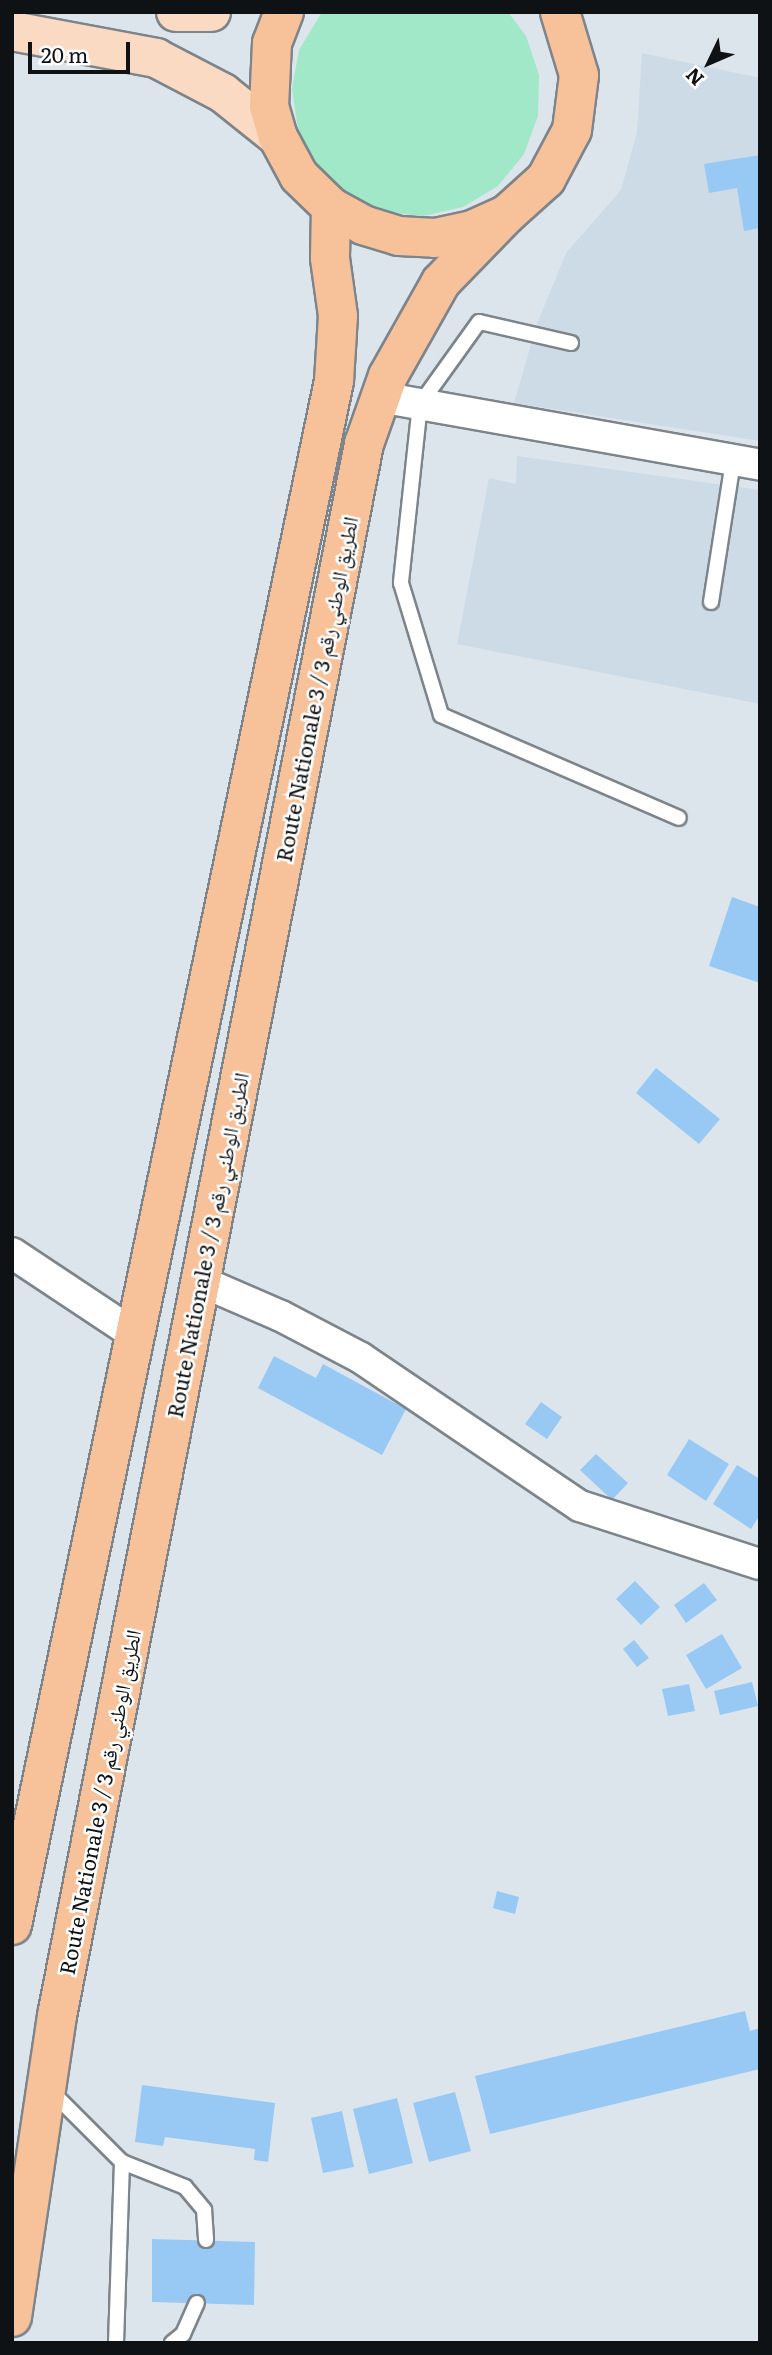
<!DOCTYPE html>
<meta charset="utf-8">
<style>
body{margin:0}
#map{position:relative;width:772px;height:2355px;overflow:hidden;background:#dde5ec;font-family:Literata,"Noto Naskh Arabic",serif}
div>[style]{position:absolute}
.built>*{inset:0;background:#cddbe7}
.green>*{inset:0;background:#a0e8c7}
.building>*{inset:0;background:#97c9f4}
.roads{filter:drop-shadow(2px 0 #7d848a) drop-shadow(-2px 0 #7d848a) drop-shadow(0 2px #7d848a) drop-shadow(0 -2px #7d848a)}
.lane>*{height:14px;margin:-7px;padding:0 7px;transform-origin:7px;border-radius:7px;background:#fff}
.street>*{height:30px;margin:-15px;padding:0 15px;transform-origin:15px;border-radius:15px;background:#fff}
.primary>*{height:38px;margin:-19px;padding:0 19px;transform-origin:19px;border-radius:19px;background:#fadac2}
.highway>*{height:38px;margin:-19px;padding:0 19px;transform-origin:19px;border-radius:19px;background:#f7c299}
span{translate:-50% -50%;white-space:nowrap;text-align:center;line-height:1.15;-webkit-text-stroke:5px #fff;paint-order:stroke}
.street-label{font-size:21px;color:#0f1214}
.frame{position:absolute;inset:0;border:14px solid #0f1214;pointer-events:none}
.north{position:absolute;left:674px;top:28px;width:70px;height:70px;-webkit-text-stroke:5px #fff;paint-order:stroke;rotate:226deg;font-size:19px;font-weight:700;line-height:28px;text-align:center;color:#0f1214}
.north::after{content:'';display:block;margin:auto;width:24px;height:32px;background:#0f1214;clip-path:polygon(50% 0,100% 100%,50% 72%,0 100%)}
.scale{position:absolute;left:28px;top:42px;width:102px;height:32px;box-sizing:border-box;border:4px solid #0f1214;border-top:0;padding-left:9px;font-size:21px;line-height:24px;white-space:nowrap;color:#0f1214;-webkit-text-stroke:5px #fff;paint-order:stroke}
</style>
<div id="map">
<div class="built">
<div style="clip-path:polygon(642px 53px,760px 78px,760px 441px,514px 403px,537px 324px,566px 253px,621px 190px,637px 132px)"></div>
<div style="clip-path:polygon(517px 456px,760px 490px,760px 704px,457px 644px,489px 478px,516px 484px)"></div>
</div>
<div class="green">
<div style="clip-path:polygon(322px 12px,508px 12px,526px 36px,539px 75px,538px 116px,524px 154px,498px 186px,463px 207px,423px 216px,383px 212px,346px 194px,317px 166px,298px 129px,292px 89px,299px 50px)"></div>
</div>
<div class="building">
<div style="clip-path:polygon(760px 155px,760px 228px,744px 231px,737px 188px,709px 193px,704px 164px)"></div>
<div style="clip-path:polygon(732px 897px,760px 907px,760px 983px,709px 966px)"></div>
<div style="clip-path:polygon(656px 1068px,720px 1119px,699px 1144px,636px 1093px)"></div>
<div style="clip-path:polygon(274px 1356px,316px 1378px,323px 1364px,406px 1409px,382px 1455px,258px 1388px)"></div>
<div style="clip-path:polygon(541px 1402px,562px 1417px,547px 1439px,525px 1424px)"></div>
<div style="clip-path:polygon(689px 1439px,729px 1464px,706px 1501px,667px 1475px)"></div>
<div style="clip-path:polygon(596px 1454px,628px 1483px,612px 1500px,580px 1470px)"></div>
<div style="clip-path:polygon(737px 1465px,760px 1479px,760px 1515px,751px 1529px,713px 1504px)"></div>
<div style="clip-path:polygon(635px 1581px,660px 1607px,641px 1625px,616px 1599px)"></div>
<div style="clip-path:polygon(704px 1583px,717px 1600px,686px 1623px,674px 1605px)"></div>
<div style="clip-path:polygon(722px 1634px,742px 1668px,706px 1689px,686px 1655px)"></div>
<div style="clip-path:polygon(634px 1640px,649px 1658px,637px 1667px,623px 1649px)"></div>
<div style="clip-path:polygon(752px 1682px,758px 1706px,720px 1715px,714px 1691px)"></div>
<div style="clip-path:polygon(689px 1684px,695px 1711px,668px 1716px,662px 1689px)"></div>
<div style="clip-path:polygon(497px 1891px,519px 1897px,515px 1914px,493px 1908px)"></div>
<div style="clip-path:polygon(745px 2011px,750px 2031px,760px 2028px,760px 2069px,490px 2134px,475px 2076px)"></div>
<div style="clip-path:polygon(142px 2085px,275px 2103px,268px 2162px,254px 2160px,255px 2149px,165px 2137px,163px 2146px,135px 2142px)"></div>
<div style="clip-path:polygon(455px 2092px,471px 2151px,429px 2162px,413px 2103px)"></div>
<div style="clip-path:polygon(397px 2098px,413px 2163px,369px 2174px,353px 2109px)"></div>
<div style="clip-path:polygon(342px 2111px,354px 2167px,323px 2173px,311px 2118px)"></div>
<div style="clip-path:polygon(152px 2239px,255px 2242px,254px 2305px,152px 2302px)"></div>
</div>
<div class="roads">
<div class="lane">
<div style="left:571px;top:343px;width:94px;rotate:-167.1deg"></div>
<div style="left:479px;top:322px;width:101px;rotate:125.7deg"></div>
<div style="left:420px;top:404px;width:180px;rotate:96.1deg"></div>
<div style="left:401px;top:583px;width:138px;rotate:73.1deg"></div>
<div style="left:441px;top:715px;width:259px;rotate:23.4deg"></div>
<div style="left:711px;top:602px;width:143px;rotate:-81.1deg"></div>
<div style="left:50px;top:2090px;width:102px;rotate:45deg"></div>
<div style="left:122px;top:2162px;width:68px;rotate:21.6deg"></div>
<div style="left:185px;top:2187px;width:30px;rotate:50deg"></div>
<div style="left:204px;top:2210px;width:30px;rotate:86deg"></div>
<div style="left:116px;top:2343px;width:181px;rotate:-88.1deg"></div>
<div style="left:172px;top:2343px;width:14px;rotate:-39deg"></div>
<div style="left:183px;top:2334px;width:34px;rotate:-66deg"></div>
</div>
<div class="street">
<div style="left:380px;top:397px;width:386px;rotate:10.1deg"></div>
<div style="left:12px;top:1253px;width:146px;rotate:33.6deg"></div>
<div style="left:200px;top:1281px;width:88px;rotate:23.4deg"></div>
<div style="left:281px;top:1316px;width:90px;rotate:27.7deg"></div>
<div style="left:361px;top:1358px;width:264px;rotate:34.1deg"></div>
<div style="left:580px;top:1506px;width:189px;rotate:17.9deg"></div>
</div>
<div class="primary">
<div style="left:176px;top:12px;width:35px"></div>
<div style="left:12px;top:31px;width:147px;rotate:10.6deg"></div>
<div style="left:156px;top:58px;width:76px;rotate:27.6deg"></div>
<div style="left:223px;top:93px;width:70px;rotate:38.7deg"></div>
</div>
<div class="highway">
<div style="left:284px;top:12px;width:33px;rotate:111deg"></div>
<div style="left:272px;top:43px;width:63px;rotate:92.7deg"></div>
<div style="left:269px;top:106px;width:32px;rotate:74deg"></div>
<div style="left:278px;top:137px;width:44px;rotate:61.7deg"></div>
<div style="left:299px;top:176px;width:45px;rotate:44.1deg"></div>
<div style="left:331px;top:207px;width:37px;rotate:29deg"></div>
<div style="left:363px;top:225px;width:38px;rotate:17deg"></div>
<div style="left:399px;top:236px;width:36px;rotate:3deg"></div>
<div style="left:435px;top:238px;width:38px;rotate:-12deg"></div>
<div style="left:472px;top:230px;width:37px;rotate:-24deg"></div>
<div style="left:506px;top:215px;width:54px;rotate:-42deg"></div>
<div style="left:546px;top:179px;width:55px;rotate:-62deg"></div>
<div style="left:572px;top:130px;width:55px;rotate:-82.7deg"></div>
<div style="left:579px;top:75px;width:66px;rotate:-106.8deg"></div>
<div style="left:12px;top:1925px;width:1577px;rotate:-78.22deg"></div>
<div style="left:334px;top:381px;width:65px;rotate:-86.5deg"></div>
<div style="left:338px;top:316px;width:59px;rotate:-97.9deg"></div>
<div style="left:330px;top:258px;width:51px;rotate:-88.9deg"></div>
<div style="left:12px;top:2317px;width:304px;rotate:-81.5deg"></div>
<div style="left:57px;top:2016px;width:1602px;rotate:-78.95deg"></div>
<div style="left:364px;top:444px;width:72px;rotate:-70.6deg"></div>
<div style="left:388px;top:376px;width:108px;rotate:-60.6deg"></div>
<div style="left:441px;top:282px;width:93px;rotate:-45.9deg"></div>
</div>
</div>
<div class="street-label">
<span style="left:316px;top:689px;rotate:-79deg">Route Nationale 3 / الطريق الوطني رقم 3</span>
<span style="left:207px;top:1245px;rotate:-79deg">Route Nationale 3 / الطريق الوطني رقم 3</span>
<span style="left:99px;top:1802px;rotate:-79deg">Route Nationale 3 / الطريق الوطني رقم 3</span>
</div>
<div class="frame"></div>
<div class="north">N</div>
<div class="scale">20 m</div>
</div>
